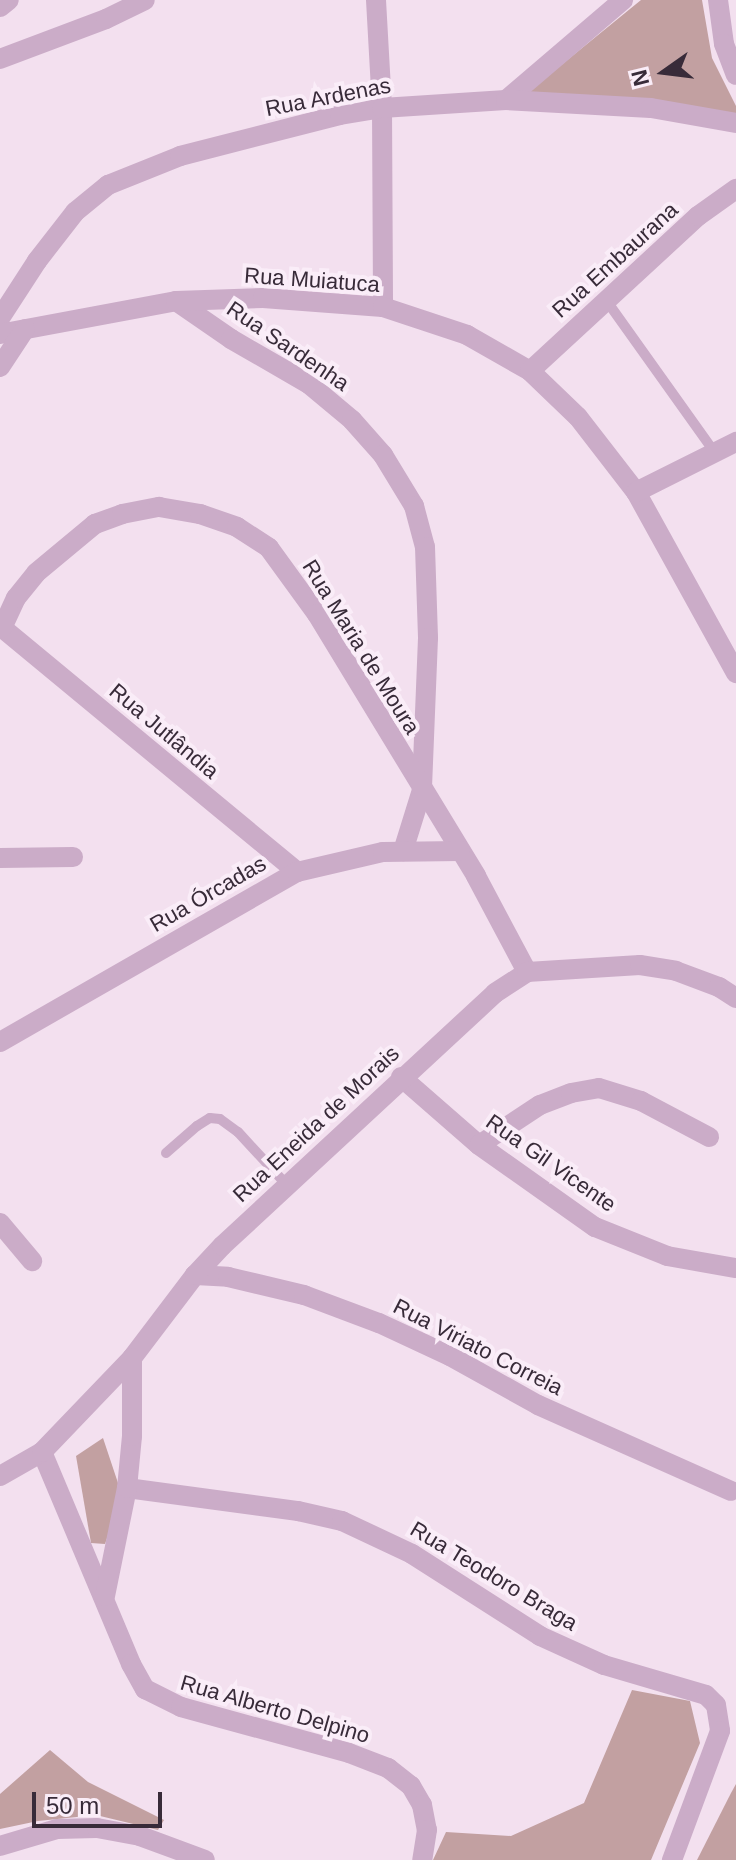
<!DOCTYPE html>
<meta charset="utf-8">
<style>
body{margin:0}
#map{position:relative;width:736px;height:1860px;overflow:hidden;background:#f3e0ef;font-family:Arial,sans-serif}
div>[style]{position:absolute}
.green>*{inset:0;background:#c2a0a1}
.lane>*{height:10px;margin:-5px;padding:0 5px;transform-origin:5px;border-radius:5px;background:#cbacc8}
.street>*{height:20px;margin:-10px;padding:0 10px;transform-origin:10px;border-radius:10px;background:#cbacc8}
span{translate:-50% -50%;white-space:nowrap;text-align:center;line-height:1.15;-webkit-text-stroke:8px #faedf8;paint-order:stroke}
.street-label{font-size:22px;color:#382b39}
.north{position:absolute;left:624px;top:32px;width:80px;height:80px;-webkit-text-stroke:6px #faedf8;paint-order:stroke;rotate:256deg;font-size:22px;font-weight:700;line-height:32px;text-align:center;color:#382b39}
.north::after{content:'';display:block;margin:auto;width:28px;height:36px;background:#382b39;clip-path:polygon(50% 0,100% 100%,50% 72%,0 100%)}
.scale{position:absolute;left:32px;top:1792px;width:130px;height:36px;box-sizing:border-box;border:4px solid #382b39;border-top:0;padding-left:10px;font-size:24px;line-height:28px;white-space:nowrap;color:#382b39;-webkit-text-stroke:6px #faedf8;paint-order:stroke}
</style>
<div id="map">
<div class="green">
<div style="clip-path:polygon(641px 0,702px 0,712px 58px,736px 106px,736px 115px,528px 92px)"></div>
<div style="clip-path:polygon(103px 1438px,122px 1495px,105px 1544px,91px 1543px,76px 1456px)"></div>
<div style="clip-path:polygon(632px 1690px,690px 1701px,700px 1743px,651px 1860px,433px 1860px,446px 1832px,511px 1836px,584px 1803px)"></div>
<div style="clip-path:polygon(50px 1750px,88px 1782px,164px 1820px,158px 1830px,96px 1815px,38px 1821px,0 1829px,0 1794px)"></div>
<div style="clip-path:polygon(736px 1784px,736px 1860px,697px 1860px,731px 1793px)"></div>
</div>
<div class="lane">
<div style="left:606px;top:300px;width:188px;rotate:54.5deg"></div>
<div style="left:166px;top:1153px;width:41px;rotate:-41.1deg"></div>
<div style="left:197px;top:1126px;width:15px;rotate:-32deg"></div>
<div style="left:210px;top:1118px;width:10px;rotate:6deg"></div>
<div style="left:220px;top:1119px;width:22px;rotate:36deg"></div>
<div style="left:238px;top:1132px;width:71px;rotate:47.3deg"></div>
</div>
<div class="street">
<div style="left:376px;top:0;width:108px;rotate:86.8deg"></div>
<div style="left:382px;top:108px;width:199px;rotate:89.7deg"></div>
<div style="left:718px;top:0;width:44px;rotate:82.2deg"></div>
<div style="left:724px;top:44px;width:33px;rotate:69deg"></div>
<div style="left:0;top:7px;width:11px;rotate:-38deg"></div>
<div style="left:0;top:59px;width:113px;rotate:-20.7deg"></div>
<div style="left:106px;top:19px;width:43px;rotate:-26deg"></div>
<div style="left:506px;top:100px;width:154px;rotate:-40.5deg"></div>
<div style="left:176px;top:301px;width:67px;rotate:34.6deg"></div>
<div style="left:231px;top:339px;width:90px;rotate:30deg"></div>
<div style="left:309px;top:384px;width:56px;rotate:39.9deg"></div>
<div style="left:352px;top:420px;width:47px;rotate:48.5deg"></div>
<div style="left:383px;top:455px;width:60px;rotate:58.7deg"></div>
<div style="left:414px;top:506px;width:42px;rotate:75deg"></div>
<div style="left:425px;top:547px;width:91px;rotate:88.1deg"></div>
<div style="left:428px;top:638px;width:152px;rotate:92.3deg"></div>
<div style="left:422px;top:790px;width:64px;rotate:107.3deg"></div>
<div style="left:0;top:318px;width:68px;rotate:-57deg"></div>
<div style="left:37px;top:261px;width:62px;rotate:-52.2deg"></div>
<div style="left:75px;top:212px;width:43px;rotate:-39.3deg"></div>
<div style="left:108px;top:185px;width:78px;rotate:-21.9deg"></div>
<div style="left:180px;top:156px;width:165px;rotate:-14.4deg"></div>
<div style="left:340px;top:115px;width:43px;rotate:-9.5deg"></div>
<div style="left:382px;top:108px;width:124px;rotate:-3.7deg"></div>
<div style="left:506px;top:100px;width:145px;rotate:3.2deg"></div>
<div style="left:651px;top:108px;width:86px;rotate:10deg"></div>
<div style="left:0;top:334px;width:179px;rotate:-10.6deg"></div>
<div style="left:176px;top:301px;width:87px;rotate:-2deg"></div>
<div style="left:263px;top:298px;width:120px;rotate:4.3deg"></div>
<div style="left:383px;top:307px;width:89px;rotate:18.4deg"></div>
<div style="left:467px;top:335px;width:73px;rotate:29.7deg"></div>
<div style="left:530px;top:371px;width:66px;rotate:43.8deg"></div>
<div style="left:578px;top:417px;width:95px;rotate:52.3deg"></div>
<div style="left:636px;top:492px;width:207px;rotate:61.1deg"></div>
<div style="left:0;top:367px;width:45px;rotate:-56.7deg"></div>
<div style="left:530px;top:371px;width:229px;rotate:-42.7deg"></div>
<div style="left:698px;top:216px;width:47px;rotate:-35.4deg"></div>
<div style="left:636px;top:492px;width:112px;rotate:-26.6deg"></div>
<div style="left:0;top:626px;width:386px;rotate:39.6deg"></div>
<div style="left:2px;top:628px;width:33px;rotate:-65deg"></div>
<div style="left:16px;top:598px;width:32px;rotate:-51deg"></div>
<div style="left:36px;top:573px;width:77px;rotate:-39.7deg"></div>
<div style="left:95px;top:524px;width:29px;rotate:-20deg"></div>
<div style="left:122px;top:514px;width:38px;rotate:-11deg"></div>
<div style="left:159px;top:507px;width:42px;rotate:9.7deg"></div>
<div style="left:200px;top:514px;width:39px;rotate:19deg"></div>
<div style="left:237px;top:527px;width:38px;rotate:33deg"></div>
<div style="left:269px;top:548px;width:82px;rotate:54deg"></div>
<div style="left:317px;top:614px;width:306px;rotate:58.7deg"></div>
<div style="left:476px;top:876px;width:109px;rotate:62deg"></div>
<div style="left:0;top:858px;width:73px;rotate:-0.8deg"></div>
<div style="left:0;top:1042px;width:342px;rotate:-29.8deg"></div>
<div style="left:297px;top:872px;width:88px;rotate:-13.1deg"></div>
<div style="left:383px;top:852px;width:77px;rotate:-0.7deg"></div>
<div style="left:401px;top:1077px;width:103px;rotate:41.1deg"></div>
<div style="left:479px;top:1145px;width:142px;rotate:35.3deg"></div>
<div style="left:595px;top:1227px;width:78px;rotate:21.9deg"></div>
<div style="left:667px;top:1256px;width:70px;rotate:9.9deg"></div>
<div style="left:479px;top:1145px;width:73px;rotate:-33.3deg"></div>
<div style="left:540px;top:1105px;width:33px;rotate:-21deg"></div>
<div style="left:571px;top:1093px;width:28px;rotate:-10deg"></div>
<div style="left:599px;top:1088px;width:44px;rotate:17.2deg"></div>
<div style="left:641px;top:1101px;width:77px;rotate:27.9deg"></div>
<div style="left:0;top:1223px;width:50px;rotate:49.9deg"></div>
<div style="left:195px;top:1275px;width:33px;rotate:3deg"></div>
<div style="left:228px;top:1277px;width:78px;rotate:13.3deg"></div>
<div style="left:304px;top:1295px;width:80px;rotate:20.5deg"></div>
<div style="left:379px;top:1323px;width:78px;rotate:24.9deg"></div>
<div style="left:450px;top:1356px;width:101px;rotate:29.1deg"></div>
<div style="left:538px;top:1405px;width:211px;rotate:24deg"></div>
<div style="left:42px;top:1452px;width:230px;rotate:67.2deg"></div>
<div style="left:131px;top:1664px;width:29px;rotate:61deg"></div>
<div style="left:145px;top:1689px;width:40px;rotate:26.6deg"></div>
<div style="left:181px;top:1707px;width:174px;rotate:15.3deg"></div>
<div style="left:349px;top:1753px;width:42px;rotate:21deg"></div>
<div style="left:388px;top:1768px;width:29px;rotate:38deg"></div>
<div style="left:411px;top:1786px;width:22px;rotate:60deg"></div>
<div style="left:422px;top:1805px;width:25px;rotate:79deg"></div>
<div style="left:427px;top:1830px;width:30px;rotate:99deg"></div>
<div style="left:0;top:1476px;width:48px;rotate:-29.7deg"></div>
<div style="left:42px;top:1452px;width:130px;rotate:-46.2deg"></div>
<div style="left:132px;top:1358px;width:104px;rotate:-52.8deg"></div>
<div style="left:195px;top:1275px;width:40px;rotate:-47deg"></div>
<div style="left:222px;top:1246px;width:372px;rotate:-42.8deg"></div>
<div style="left:495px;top:993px;width:38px;rotate:-33deg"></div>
<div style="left:527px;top:972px;width:113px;rotate:-3.5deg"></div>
<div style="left:640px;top:965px;width:36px;rotate:9deg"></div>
<div style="left:676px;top:971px;width:46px;rotate:20.4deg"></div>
<div style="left:719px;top:987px;width:20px;rotate:33deg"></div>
<div style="left:127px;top:1488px;width:173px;rotate:7.7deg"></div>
<div style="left:298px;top:1511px;width:45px;rotate:12.8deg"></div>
<div style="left:342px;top:1521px;width:77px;rotate:25.2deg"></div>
<div style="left:412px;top:1554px;width:152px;rotate:32.6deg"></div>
<div style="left:540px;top:1636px;width:70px;rotate:24.4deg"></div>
<div style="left:604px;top:1665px;width:106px;rotate:16.4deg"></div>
<div style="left:706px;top:1695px;width:14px;rotate:45deg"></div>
<div style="left:716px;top:1705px;width:26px;rotate:81deg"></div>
<div style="left:720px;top:1731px;width:138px;rotate:110.4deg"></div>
<div style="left:105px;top:1596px;width:110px;rotate:-78.5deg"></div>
<div style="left:127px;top:1488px;width:52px;rotate:-84.5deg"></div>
<div style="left:132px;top:1436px;width:78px;rotate:-90deg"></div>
<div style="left:0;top:1846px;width:59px;rotate:-16.6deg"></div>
<div style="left:57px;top:1829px;width:40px;rotate:-1.4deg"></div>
<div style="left:97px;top:1828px;width:44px;rotate:10.5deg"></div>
<div style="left:140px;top:1836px;width:69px;rotate:20.3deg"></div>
</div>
<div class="street-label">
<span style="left:328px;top:97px;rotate:-11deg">Rua Ardenas</span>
<span style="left:615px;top:260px;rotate:-42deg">Rua Embaurana</span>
<span style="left:312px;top:280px;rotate:4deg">Rua Muiatuca</span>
<span style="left:288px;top:346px;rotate:34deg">Rua Sardenha</span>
<span style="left:361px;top:647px;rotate:58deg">Rua Maria de Moura</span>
<span style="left:164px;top:731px;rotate:40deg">Rua Jutlândia</span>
<span style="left:208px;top:894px;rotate:-30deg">Rua Órcadas</span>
<span style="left:316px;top:1124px;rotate:-43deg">Rua Eneida de Morais</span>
<span style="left:551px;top:1163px;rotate:35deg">Rua Gil Vicente</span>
<span style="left:478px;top:1347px;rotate:27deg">Rua Viriato Correia</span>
<span style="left:494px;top:1576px;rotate:31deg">Rua Teodoro Braga</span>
<span style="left:275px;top:1709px;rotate:16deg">Rua Alberto Delpino</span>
</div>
<div class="north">N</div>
<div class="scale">50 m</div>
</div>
